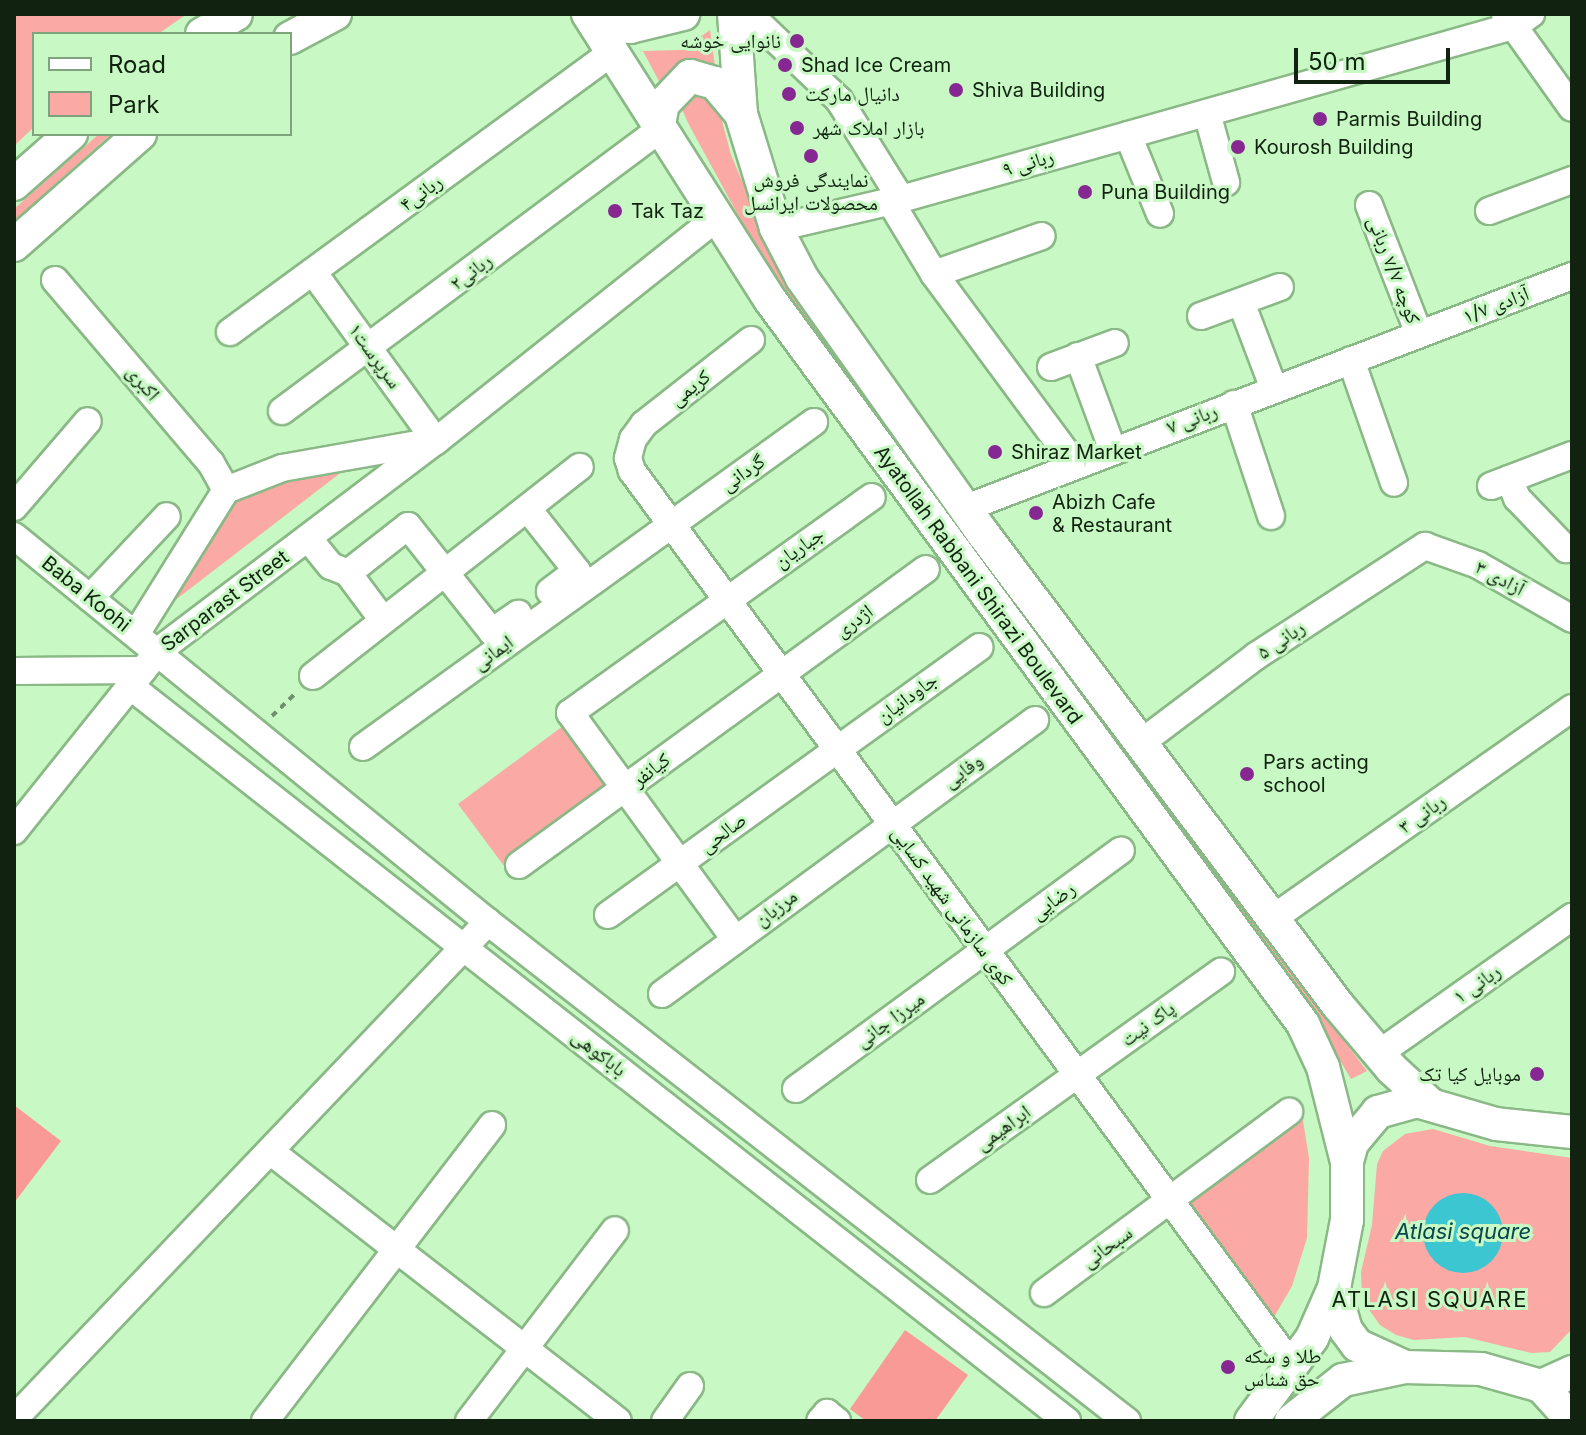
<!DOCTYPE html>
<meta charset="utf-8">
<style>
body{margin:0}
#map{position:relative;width:1586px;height:1435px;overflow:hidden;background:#c8f8c4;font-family:Inter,"Noto Naskh Arabic",sans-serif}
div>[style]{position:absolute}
.green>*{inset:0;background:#fba9a5}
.forest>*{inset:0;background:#fa9a96}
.water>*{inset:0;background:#3bc6d1}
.round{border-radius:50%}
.path>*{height:4px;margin-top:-2px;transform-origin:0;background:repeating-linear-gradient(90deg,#6f906d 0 6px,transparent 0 12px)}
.roads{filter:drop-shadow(2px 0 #8ab886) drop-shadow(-2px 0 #8ab886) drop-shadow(0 2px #8ab886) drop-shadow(0 -2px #8ab886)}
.minor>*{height:26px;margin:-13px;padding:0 13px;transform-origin:13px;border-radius:13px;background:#fff}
.major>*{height:32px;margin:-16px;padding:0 16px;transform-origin:16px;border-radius:16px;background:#fff}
.dots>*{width:22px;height:22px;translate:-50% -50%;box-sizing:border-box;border:4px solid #c8f8c4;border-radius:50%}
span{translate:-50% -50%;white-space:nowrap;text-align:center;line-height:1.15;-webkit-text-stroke:6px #c8f8c4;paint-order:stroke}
.poi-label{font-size:20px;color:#112310}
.right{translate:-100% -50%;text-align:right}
.left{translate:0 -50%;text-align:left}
.street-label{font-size:20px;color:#112310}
.water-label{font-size:22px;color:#08464b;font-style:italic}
.neighbourhood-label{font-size:22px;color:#112310;letter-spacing:2px}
.frame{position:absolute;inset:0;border:16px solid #112310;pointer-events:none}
.legend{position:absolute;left:32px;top:32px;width:260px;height:104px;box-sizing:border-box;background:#c8f8c4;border:2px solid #7fa37c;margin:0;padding:10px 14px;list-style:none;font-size:24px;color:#112310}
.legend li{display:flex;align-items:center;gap:16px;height:40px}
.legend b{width:40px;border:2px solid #7fa37c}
.scale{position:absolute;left:1294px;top:48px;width:156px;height:36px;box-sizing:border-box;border:4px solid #112310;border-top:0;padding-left:10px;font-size:24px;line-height:28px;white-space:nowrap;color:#112310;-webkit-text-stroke:6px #c8f8c4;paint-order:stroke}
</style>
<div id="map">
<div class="green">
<div style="clip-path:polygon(14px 14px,187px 14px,158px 34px,34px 34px,34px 127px,14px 146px)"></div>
<div style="clip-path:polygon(710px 30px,715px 66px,679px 63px,661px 85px,643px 51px,682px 50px)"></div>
<div style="clip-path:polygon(686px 86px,717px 102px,731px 155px,780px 270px,1027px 612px,1018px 611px,773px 279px,688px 123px,676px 95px)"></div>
<div style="clip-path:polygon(99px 134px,111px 134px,14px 221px,14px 209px)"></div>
<div style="clip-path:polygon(352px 464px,161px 611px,229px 496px)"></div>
<div style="clip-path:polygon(1061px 658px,1282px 960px,1367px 1071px,1351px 1079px,1312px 1013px,1053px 662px)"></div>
<div style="clip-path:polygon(567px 723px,613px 785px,504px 866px,458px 804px)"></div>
<div style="clip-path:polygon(1302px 1114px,1309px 1158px,1307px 1238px,1292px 1286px,1270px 1324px,1183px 1203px)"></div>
<div style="clip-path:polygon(1433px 1129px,1490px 1146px,1572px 1158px,1572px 1329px,1550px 1352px,1531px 1353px,1465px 1337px,1414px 1340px,1396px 1335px,1380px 1325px,1362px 1300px,1361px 1272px,1372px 1225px,1377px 1164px,1383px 1151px,1405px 1134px)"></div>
</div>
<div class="forest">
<div style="clip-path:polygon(14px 1105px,61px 1141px,14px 1203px)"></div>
<div style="clip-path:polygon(905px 1330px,968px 1375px,935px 1421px,866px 1421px,850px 1409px)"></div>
</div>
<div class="water">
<div class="round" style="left:1423px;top:1193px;width:80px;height:80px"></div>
</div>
<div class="path">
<div style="left:272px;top:716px;width:35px;rotate:-44deg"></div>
</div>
<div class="roads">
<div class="minor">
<div style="left:749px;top:14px;width:124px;rotate:43.7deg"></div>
<div style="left:839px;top:100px;width:117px;rotate:57.9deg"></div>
<div style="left:1505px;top:14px;width:115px;rotate:54.5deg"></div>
<div style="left:1207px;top:113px;width:72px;rotate:74.6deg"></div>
<div style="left:1128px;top:135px;width:85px;rotate:67.9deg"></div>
<div style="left:890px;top:201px;width:85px;rotate:58.9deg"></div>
<div style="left:934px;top:274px;width:235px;rotate:53.5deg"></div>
<div style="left:1369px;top:205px;width:138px;rotate:68.8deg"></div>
<div style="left:1489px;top:211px;width:89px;rotate:-20.5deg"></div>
<div style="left:776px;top:228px;width:128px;rotate:-13.1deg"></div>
<div style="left:901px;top:199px;width:236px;rotate:-15.7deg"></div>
<div style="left:1128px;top:135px;width:401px;rotate:-15.8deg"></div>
<div style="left:1514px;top:26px;width:21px;rotate:-35deg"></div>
<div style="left:313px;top:272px;width:209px;rotate:54deg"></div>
<div style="left:934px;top:274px;width:114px;rotate:-19.4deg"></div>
<div style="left:55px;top:280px;width:240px;rotate:49.6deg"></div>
<div style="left:211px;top:463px;width:31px;rotate:61deg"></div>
<div style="left:1241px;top:302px;width:93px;rotate:69.2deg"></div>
<div style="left:1201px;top:316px;width:84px;rotate:-20.2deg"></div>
<div style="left:230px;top:332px;width:472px;rotate:-36.2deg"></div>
<div style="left:751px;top:340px;width:136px;rotate:141.9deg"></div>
<div style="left:644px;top:424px;width:19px;rotate:126deg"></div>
<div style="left:633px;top:439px;width:20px;rotate:105deg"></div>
<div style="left:628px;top:458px;width:14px;rotate:73deg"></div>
<div style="left:632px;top:471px;width:1113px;rotate:53.58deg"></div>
<div style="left:1078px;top:356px;width:98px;rotate:69.7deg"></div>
<div style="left:1351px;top:360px;width:130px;rotate:70.7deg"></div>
<div style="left:1051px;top:367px;width:68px;rotate:-20.6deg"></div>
<div style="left:1234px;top:404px;width:118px;rotate:71.7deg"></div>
<div style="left:282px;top:411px;width:469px;rotate:-36.7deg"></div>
<div style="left:1509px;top:479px;width:21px;rotate:67deg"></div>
<div style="left:1517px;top:498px;width:71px;rotate:46.1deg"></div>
<div style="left:1491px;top:486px;width:87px;rotate:-20.9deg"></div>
<div style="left:14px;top:507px;width:113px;rotate:-49.3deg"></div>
<div style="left:966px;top:508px;width:649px;rotate:-20.95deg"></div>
<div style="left:528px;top:509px;width:79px;rotate:51.7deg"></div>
<div style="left:577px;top:571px;width:34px;rotate:143deg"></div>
<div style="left:14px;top:536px;width:611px;rotate:39.16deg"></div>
<div style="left:488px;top:922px;width:811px;rotate:37.99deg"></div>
<div style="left:308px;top:538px;width:36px;rotate:51deg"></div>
<div style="left:331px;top:566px;width:18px;rotate:22deg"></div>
<div style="left:90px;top:598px;width:112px;rotate:-46.8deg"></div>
<div style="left:383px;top:620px;width:59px;rotate:-126.7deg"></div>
<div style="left:348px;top:573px;width:76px;rotate:-38.1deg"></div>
<div style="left:408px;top:526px;width:135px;rotate:51.6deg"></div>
<div style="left:492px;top:632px;width:32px;rotate:-35deg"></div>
<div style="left:136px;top:634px;width:170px;rotate:-58deg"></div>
<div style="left:226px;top:490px;width:60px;rotate:-21.4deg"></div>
<div style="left:282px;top:468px;width:149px;rotate:-10deg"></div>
<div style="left:14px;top:671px;width:129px;rotate:-0.4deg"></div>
<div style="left:313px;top:676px;width:339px;rotate:-38.1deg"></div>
<div style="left:130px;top:686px;width:1191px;rotate:38.11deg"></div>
<div style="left:1142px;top:742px;width:143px;rotate:-37deg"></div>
<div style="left:1256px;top:656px;width:202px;rotate:-33.1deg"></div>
<div style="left:1425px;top:546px;width:56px;rotate:19.7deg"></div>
<div style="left:1478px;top:565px;width:108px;rotate:29.9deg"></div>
<div style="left:363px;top:747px;width:556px;rotate:-35.78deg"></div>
<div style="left:14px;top:831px;width:231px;rotate:-51.3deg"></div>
<div style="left:158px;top:651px;width:348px;rotate:-37.1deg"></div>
<div style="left:436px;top:441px;width:358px;rotate:-38.5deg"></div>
<div style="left:519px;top:865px;width:503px;rotate:-36.03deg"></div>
<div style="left:608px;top:915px;width:458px;rotate:-35.8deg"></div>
<div style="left:1272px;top:919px;width:367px;rotate:-35.1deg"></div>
<div style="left:735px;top:939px;width:280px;rotate:-126.1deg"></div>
<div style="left:570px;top:713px;width:371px;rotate:-35.6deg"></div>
<div style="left:662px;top:994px;width:463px;rotate:-36.3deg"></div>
<div style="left:1381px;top:1052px;width:234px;rotate:-35.3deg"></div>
<div style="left:796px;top:1089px;width:403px;rotate:-36.3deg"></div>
<div style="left:270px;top:1151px;width:440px;rotate:37.8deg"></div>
<div style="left:930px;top:1180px;width:358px;rotate:-35.6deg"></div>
<div style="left:1044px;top:1293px;width:305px;rotate:-36.5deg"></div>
<div style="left:14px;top:1419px;width:687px;rotate:-46.36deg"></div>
<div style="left:265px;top:1421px;width:373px;rotate:-52.5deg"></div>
<div style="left:469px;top:1421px;width:240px;rotate:-52.6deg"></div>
<div style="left:665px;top:1421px;width:43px;rotate:-54.5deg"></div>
<div style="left:820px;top:1421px;width:11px;rotate:-49deg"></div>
<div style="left:827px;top:1413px;width:13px;rotate:39deg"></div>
</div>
<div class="major">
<div style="left:588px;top:14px;width:340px;rotate:57.5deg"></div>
<div style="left:771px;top:301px;width:898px;rotate:53.65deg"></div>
<div style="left:1303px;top:1024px;width:47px;rotate:65.1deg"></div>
<div style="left:1323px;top:1067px;width:98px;rotate:75.8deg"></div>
<div style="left:589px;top:14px;width:43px;rotate:17.6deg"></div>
<div style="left:630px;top:27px;width:55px;rotate:-13.8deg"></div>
<div style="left:734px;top:14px;width:100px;rotate:86deg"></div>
<div style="left:741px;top:114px;width:119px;rotate:72.9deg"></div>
<div style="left:776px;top:228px;width:56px;rotate:62.5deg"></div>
<div style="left:802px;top:278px;width:311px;rotate:54.7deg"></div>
<div style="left:982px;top:532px;width:591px;rotate:53.05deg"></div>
<div style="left:1337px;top:1004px;width:85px;rotate:49.8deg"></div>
<div style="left:1392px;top:1069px;width:52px;rotate:42.6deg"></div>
<div style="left:202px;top:34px;width:39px;rotate:-30deg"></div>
<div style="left:290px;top:38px;width:51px;rotate:-28.1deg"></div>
<div style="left:658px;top:131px;width:27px;rotate:-80deg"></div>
<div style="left:663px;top:104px;width:39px;rotate:-46deg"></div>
<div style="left:690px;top:76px;width:26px;rotate:16deg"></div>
<div style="left:715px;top:83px;width:40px;rotate:50deg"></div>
<div style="left:14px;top:184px;width:76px;rotate:-41.3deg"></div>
<div style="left:14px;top:245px;width:168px;rotate:-41.4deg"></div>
<div style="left:1572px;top:1132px;width:76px;rotate:-174deg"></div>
<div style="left:1496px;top:1124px;width:82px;rotate:-163.8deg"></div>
<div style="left:1417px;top:1101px;width:41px;rotate:164.2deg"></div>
<div style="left:1378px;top:1112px;width:40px;rotate:130deg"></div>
<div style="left:1352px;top:1143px;width:20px;rotate:105deg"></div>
<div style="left:1347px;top:1162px;width:58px;rotate:90deg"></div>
<div style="left:1347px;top:1220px;width:69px;rotate:100.8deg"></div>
<div style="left:1334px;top:1288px;width:44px;rotate:74.1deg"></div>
<div style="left:1346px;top:1330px;width:19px;rotate:54deg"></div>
<div style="left:1357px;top:1345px;width:53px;rotate:24.6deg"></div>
<div style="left:1405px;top:1367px;width:76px;rotate:1.5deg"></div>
<div style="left:1481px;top:1369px;width:62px;rotate:15.8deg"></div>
<div style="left:1541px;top:1386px;width:34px;rotate:-24deg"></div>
<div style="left:1541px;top:1386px;width:46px;rotate:47.6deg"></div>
<div style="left:1251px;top:1421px;width:103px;rotate:-53.7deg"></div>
<div style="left:1312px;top:1338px;width:55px;rotate:-66.3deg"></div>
<div style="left:1291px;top:1421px;width:66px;rotate:-38.3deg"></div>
<div style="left:1343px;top:1380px;width:63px;rotate:-11.8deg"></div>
</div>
</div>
<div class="dots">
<div style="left:797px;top:41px;background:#862792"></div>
<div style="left:785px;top:65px;background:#862792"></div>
<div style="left:956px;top:90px;background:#862792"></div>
<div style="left:789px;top:94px;background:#862792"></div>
<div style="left:1320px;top:119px;background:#862792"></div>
<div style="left:797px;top:128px;background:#862792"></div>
<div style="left:1238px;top:147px;background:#862792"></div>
<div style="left:811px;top:156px;background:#862792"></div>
<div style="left:1085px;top:192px;background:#862792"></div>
<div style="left:615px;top:211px;background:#862792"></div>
<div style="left:995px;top:452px;background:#862792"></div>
<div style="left:1036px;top:513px;background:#862792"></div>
<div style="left:1247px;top:774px;background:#862792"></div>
<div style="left:1537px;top:1074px;background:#862792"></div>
<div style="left:1228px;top:1367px;background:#862792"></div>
</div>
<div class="poi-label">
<span class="right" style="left:781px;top:41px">نانوایی خوشه</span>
<span class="left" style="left:801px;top:65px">Shad Ice Cream</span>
<span class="left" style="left:972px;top:90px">Shiva Building</span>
<span class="left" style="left:805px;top:94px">دانیال مارکت</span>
<span class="left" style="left:1336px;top:119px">Parmis Building</span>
<span class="left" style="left:813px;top:128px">بازار املاک شهر</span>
<span class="left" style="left:1254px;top:147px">Kourosh Building</span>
<span style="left:811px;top:192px">نمایندگی فروش<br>محصولات ایرانسل</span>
<span class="left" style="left:1101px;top:192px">Puna Building</span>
<span class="left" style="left:631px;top:211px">Tak Taz</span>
<span class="left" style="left:1011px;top:452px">Shiraz Market</span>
<span class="left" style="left:1052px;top:514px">Abizh Cafe<br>&amp; Restaurant</span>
<span class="left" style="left:1263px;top:774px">Pars acting<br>school</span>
<span class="right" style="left:1521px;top:1074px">موبایل کیا تک</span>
<span class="left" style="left:1244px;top:1368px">طلا و سکه<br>حق شناس</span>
</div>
<div class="street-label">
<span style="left:1028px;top:163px;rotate:-16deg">ربانی ۹</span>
<span style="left:421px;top:193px;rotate:-36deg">ربانی۴</span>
<span style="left:1394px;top:270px;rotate:69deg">کوچه ۷/۷ ربانی</span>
<span style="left:471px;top:272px;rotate:-37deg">ربانی۲</span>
<span style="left:1496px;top:305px;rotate:-21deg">آزادی ۱/۷</span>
<span style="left:375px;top:356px;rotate:54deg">سرپرست۱</span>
<span style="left:143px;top:383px;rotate:49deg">اکبری</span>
<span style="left:690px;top:388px;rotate:-38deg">کریمی</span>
<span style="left:1192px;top:419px;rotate:-20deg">ربانی ۷</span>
<span style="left:743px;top:473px;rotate:-35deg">گردانی</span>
<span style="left:799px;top:548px;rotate:-35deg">جباریان</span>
<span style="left:1500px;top:578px;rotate:28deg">۳ آزادی</span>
<span style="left:978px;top:585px;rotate:54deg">Ayatollah Rabbani Shirazi Boulevard</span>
<span style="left:86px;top:594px;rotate:39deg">Baba Koohi</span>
<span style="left:225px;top:601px;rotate:-37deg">Sarparast Street</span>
<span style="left:854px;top:621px;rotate:-36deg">اژدری</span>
<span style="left:1281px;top:640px;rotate:-34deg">ربانی ۵</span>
<span style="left:493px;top:653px;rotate:-36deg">ایمانی</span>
<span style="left:907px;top:698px;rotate:-36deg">جاودانیان</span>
<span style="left:651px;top:770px;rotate:-37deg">کیانفر</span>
<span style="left:963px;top:771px;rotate:-36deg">وفایی</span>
<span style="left:1422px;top:814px;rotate:-35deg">ربانی ۳</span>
<span style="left:723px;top:833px;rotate:-37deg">صالحی</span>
<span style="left:1053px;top:901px;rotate:-36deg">رضایی</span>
<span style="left:952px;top:906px;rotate:54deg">کوی سازمانی شهید کسایی</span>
<span style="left:776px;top:908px;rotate:-37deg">مرزبان</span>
<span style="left:1477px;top:984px;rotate:-35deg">ربانی ۱</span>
<span style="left:890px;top:1020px;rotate:-36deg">میرزا جانی</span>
<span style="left:1148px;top:1024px;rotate:-36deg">پاک نیت</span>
<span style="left:599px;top:1053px;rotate:38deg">باباکوهی</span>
<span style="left:1003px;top:1128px;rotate:-36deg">ابراهیمی</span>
<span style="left:1107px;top:1247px;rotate:-36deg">سبحانی</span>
</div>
<div class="water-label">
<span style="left:1463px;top:1232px">Atlasi square</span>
</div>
<div class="neighbourhood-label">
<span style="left:1430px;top:1300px">ATLASI SQUARE</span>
</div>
<div class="frame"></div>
<ul class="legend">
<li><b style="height:10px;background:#fff"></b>Road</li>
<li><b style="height:22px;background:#fba9a5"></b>Park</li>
</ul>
<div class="scale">50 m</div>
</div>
